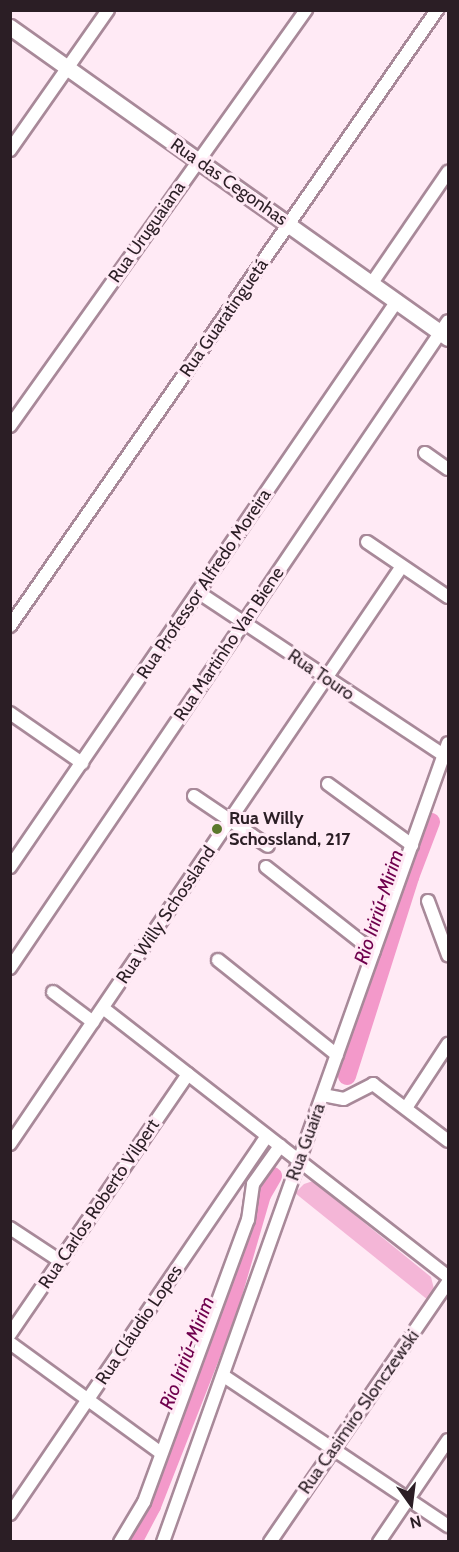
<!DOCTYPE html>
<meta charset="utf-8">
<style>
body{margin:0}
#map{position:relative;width:459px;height:1552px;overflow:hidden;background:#ffeaf5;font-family:Cabin,sans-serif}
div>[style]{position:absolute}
.green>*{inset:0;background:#f4b6d7}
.river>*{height:18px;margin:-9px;padding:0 9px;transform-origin:9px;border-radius:9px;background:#f399ca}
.roads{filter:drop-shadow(2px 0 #a88999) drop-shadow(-2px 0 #a88999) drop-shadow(0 2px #a88999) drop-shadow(0 -2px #a88999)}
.minor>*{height:12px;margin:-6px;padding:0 6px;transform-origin:6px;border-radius:6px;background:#fff}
.major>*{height:15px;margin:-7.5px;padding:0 7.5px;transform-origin:7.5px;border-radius:7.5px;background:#fff}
.dots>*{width:16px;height:16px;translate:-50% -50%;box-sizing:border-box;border:3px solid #ffeaf5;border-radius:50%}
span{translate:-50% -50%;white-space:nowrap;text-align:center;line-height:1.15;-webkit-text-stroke:6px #ffeaf5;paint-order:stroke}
.street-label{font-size:18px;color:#2b1e25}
.poi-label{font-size:18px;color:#2b1e25;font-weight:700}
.left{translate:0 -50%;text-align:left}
.water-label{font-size:20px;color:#6f004d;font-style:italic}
.frame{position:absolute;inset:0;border:12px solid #2b1e25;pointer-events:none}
.north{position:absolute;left:381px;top:1474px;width:60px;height:60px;-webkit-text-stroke:4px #ffeaf5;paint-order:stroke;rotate:166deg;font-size:16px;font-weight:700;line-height:24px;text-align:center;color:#2b1e25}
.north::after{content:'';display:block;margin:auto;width:21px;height:27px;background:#2b1e25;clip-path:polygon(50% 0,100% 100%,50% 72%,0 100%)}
</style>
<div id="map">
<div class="green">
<div style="clip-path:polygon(313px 1181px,431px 1277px,434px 1289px,431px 1297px,428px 1300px,295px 1193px,304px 1184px)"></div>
</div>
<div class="river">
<div style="left:347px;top:1076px;width:209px;rotate:-72.4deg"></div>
<div style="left:410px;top:877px;width:59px;rotate:-69.1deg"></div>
<div style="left:133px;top:1542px;width:41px;rotate:-62.2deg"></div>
<div style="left:152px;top:1506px;width:208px;rotate:-68.6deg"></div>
<div style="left:228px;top:1312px;width:122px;rotate:-73.8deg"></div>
<div style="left:262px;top:1195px;width:22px;rotate:-60deg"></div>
</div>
<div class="roads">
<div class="minor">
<div style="left:10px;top:150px;width:171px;rotate:-55deg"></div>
<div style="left:372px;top:283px;width:135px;rotate:-55.6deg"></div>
<div style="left:10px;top:426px;width:511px;rotate:-54.57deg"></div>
<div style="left:425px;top:453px;width:28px;rotate:35deg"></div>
<div style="left:367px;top:542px;width:98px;rotate:34.2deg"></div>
<div style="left:198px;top:592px;width:300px;rotate:33.6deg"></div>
<div style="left:10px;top:626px;width:750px;rotate:-55.27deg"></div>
<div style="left:10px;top:713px;width:88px;rotate:34.8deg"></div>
<div style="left:328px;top:784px;width:104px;rotate:36deg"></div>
<div style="left:194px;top:796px;width:89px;rotate:34deg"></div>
<div style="left:10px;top:867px;width:686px;rotate:-55.64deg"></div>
<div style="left:266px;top:867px;width:137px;rotate:38.2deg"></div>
<div style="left:428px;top:901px;width:58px;rotate:69.7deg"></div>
<div style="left:218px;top:960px;width:152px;rotate:38.6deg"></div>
<div style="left:10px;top:968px;width:781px;rotate:-55.9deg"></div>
<div style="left:53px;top:992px;width:50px;rotate:36.9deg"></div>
<div style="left:103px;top:1008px;width:437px;rotate:37.9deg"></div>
<div style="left:323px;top:1095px;width:21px;rotate:11deg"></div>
<div style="left:344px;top:1099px;width:33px;rotate:-27deg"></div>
<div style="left:373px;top:1084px;width:94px;rotate:37.2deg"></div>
<div style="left:406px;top:1108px;width:77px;rotate:-56.7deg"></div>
<div style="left:10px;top:1144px;width:698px;rotate:-55.85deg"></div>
<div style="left:10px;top:1228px;width:60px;rotate:33.4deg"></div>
<div style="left:10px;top:1334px;width:315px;rotate:-55.6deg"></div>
<div style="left:10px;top:1343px;width:187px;rotate:36.1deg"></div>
<div style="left:224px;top:1376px;width:270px;rotate:33.8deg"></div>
<div style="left:10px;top:1514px;width:457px;rotate:-55.8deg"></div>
<div style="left:120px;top:1542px;width:47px;rotate:-59deg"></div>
<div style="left:144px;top:1502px;width:301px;rotate:-69.8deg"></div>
<div style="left:248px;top:1220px;width:36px;rotate:-82deg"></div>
<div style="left:253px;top:1184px;width:47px;rotate:-54.6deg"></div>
<div style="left:163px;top:1542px;width:848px;rotate:-70.37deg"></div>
<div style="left:270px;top:1542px;width:315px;rotate:-55.6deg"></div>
<div style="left:379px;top:1542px;width:123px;rotate:-55.9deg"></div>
</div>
<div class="major">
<div style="left:10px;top:27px;width:537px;rotate:35.38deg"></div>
</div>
</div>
<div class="dots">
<div style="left:217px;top:829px;background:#5b782c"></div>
</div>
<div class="street-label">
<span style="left:229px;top:182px;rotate:35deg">Rua das Cegonhas</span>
<span style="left:147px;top:232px;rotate:-55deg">Rua Uruguaiana</span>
<span style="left:224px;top:318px;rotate:-55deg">Rua Guaratinguetá</span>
<span style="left:204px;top:584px;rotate:-56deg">Rua Professor Alfredo Moreira</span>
<span style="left:229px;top:644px;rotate:-56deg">Rua Martinho Van Biene</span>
<span style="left:321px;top:675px;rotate:34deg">Rua Touro</span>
<span style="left:166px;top:915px;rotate:-56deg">Rua Willy Schossland</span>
<span style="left:306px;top:1142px;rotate:-70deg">Rua Guaíra</span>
<span style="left:99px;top:1204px;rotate:-56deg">Rua Carlos Roberto Vilpert</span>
<span style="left:139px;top:1325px;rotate:-56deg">Rua Cláudio Lopes</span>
<span style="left:359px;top:1412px;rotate:-55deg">Rua Casimiro Slonczewski</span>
</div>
<div class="poi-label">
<span class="left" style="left:229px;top:829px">Rua Willy<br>Schossland, 217</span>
</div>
<div class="water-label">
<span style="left:379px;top:907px;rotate:-72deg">Rio Iririú-Mirim</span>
<span style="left:187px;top:1353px;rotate:-69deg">Rio Iririú-Mirim</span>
</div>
<div class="frame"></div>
<div class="north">N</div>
</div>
